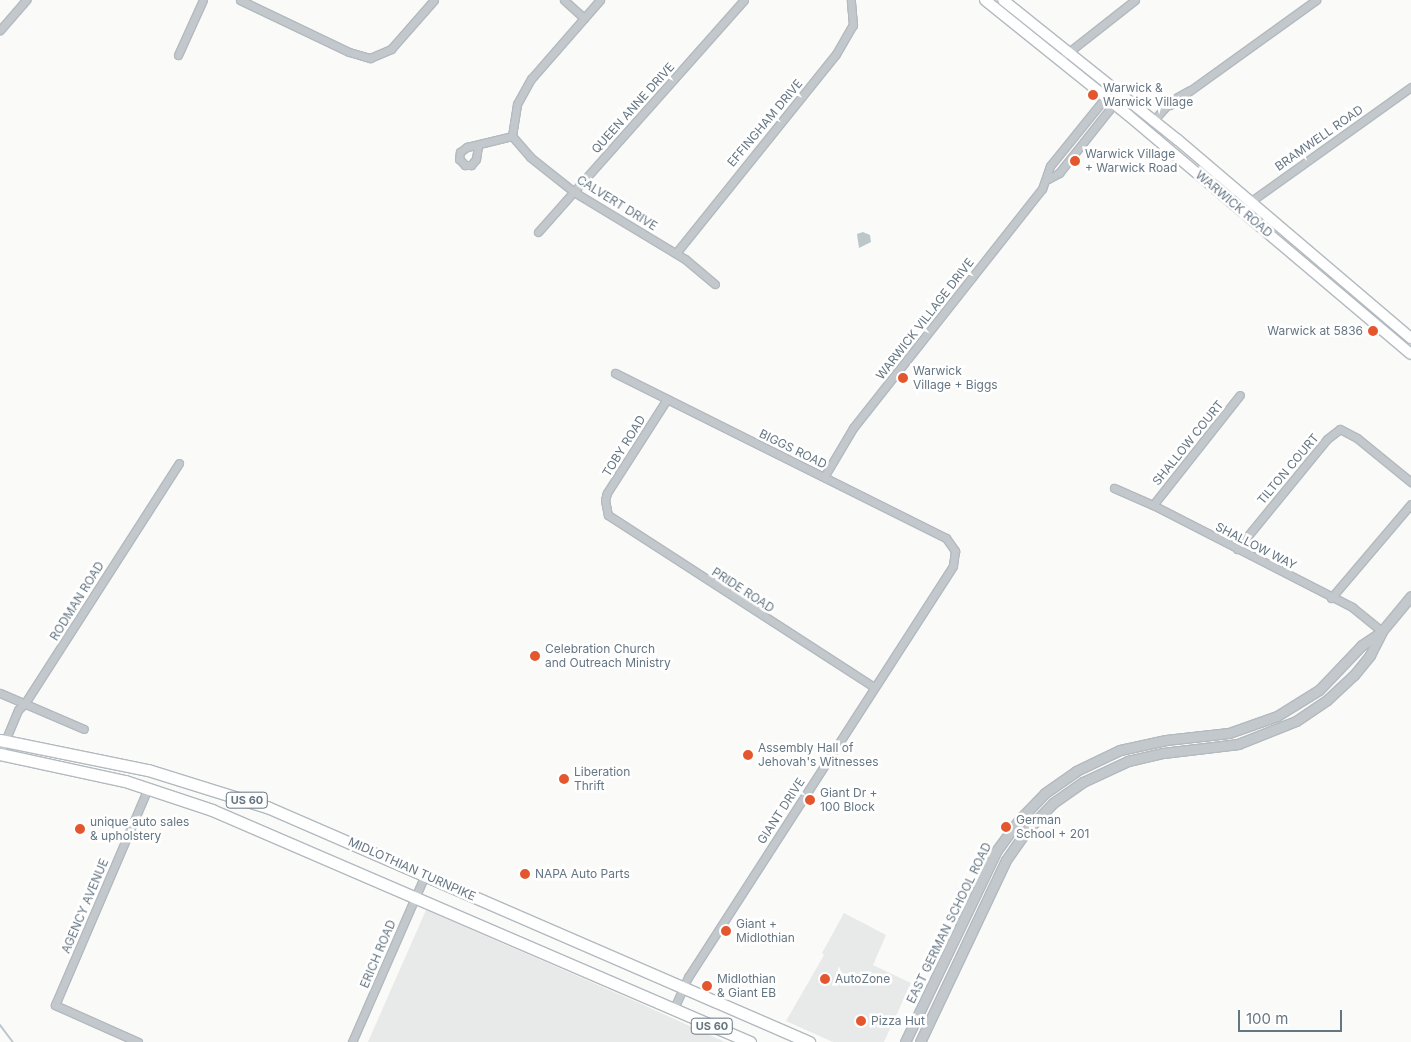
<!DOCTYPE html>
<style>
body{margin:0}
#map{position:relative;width:1411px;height:1042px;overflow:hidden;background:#fafaf8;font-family:Inter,sans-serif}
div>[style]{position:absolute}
.built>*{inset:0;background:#e8e9e9}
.water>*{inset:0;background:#bbc7cb}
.stream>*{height:2px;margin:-1px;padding:0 1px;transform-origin:1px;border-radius:1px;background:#bbc7cb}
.roads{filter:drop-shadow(1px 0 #b3babf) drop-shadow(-1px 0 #b3babf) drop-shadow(0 1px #b3babf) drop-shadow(0 -1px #b3babf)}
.minor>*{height:7px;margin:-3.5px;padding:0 3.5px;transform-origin:3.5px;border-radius:3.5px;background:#c3c8cc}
.tertiary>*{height:9px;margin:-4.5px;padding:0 4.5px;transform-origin:4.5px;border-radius:4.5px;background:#c3c8cc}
.secondary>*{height:10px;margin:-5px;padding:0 5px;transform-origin:5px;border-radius:5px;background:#fff}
.primary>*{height:11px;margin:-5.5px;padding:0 5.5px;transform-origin:5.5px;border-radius:5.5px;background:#fff}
.dots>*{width:14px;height:14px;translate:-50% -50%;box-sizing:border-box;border:2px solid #fff;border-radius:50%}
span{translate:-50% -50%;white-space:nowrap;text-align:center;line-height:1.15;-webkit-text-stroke:5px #fff;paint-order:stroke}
.shield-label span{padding:1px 4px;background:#fff;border:1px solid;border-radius:4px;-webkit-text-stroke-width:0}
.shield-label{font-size:11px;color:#657683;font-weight:700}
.poi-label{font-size:12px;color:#657683}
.left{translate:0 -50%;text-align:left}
.right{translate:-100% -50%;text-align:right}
.street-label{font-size:12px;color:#657683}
.scale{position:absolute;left:1238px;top:1010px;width:104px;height:22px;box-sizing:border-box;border:2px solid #657683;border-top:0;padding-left:6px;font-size:15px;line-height:18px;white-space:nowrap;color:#657683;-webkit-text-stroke:4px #fff;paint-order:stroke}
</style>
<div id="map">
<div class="built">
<div style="clip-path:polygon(426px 910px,637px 1002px,725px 1042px,368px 1042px)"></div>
<div style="clip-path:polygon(844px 913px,886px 935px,873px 965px,911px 983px,884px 1042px,833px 1042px,786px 1021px,824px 955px,822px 953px)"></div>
</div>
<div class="water">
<div style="clip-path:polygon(863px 232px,870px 235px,871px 242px,859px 248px,857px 234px)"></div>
</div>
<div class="stream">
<div style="left:0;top:1025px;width:21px;rotate:53deg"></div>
</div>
<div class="roads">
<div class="minor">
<div style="left:240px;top:0;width:121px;rotate:25.5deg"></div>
<div style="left:349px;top:52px;width:22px;rotate:16deg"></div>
<div style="left:370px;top:58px;width:23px;rotate:-23deg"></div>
<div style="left:391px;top:49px;width:65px;rotate:-48.7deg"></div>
<div style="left:564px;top:0;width:27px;rotate:42deg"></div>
<div style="left:0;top:30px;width:40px;rotate:-49deg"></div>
<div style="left:178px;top:55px;width:60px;rotate:-65.6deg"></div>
<div style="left:1065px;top:55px;width:89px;rotate:-38.2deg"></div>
<div style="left:1170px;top:105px;width:180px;rotate:-35.7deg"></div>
<div style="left:1152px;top:122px;width:30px;rotate:-48deg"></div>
<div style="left:1172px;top:100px;width:21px;rotate:-29deg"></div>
<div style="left:512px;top:136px;width:28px;rotate:49deg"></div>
<div style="left:530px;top:157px;width:56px;rotate:38.5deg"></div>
<div style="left:574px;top:192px;width:130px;rotate:31.1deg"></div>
<div style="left:685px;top:259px;width:39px;rotate:40deg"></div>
<div style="left:512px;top:136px;width:32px;rotate:-81deg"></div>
<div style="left:517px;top:104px;width:29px;rotate:-61deg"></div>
<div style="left:531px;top:79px;width:105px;rotate:-48.9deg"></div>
<div style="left:478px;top:146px;width:13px;rotate:99deg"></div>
<div style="left:476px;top:159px;width:8px;rotate:130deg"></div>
<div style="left:471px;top:165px;width:6px;rotate:180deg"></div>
<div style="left:465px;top:165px;width:8px;rotate:-135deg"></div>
<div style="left:459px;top:159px;width:7px;rotate:-82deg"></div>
<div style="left:460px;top:152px;width:9px;rotate:-36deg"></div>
<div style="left:467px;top:147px;width:46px;rotate:-13.7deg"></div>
<div style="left:1048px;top:179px;width:13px;rotate:-29deg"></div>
<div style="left:1059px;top:173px;width:80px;rotate:-51.6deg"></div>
<div style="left:1109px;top:110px;width:9px;rotate:-84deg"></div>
<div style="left:1110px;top:101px;width:12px;rotate:-48deg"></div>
<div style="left:1240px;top:209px;width:210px;rotate:-35.5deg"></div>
<div style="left:538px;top:232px;width:310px;rotate:-48.4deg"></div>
<div style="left:676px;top:253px;width:255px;rotate:-51.2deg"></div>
<div style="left:836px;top:54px;width:34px;rotate:-60deg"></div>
<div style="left:853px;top:25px;width:25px;rotate:-95deg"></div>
<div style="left:615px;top:373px;width:370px;rotate:26.5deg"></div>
<div style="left:946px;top:538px;width:16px;rotate:55deg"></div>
<div style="left:955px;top:551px;width:15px;rotate:98deg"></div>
<div style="left:953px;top:566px;width:489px;rotate:122.8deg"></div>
<div style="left:688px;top:977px;width:35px;rotate:114deg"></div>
<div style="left:667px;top:399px;width:112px;rotate:122.6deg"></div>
<div style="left:607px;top:493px;width:7px;rotate:106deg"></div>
<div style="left:605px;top:500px;width:15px;rotate:79deg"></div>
<div style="left:608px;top:515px;width:317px;rotate:32.9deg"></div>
<div style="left:824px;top:477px;width:57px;rotate:-59.4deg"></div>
<div style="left:853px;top:428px;width:305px;rotate:-51.7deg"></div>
<div style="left:1042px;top:189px;width:24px;rotate:-71deg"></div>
<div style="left:1050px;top:166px;width:81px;rotate:-51deg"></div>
<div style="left:1101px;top:103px;width:9px;rotate:-13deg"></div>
<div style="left:1114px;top:488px;width:43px;rotate:23.6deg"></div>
<div style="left:1153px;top:505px;width:224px;rotate:27.1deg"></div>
<div style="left:1352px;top:607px;width:38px;rotate:39deg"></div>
<div style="left:1153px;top:505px;width:140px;rotate:-51.7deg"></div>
<div style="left:1237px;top:549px;width:142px;rotate:-50.7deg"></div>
<div style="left:1327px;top:439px;width:16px;rotate:-38deg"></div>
<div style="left:1340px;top:429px;width:19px;rotate:28deg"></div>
<div style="left:1357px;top:438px;width:70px;rotate:39.2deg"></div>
<div style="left:1331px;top:598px;width:123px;rotate:-49.6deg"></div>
<div style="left:0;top:693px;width:91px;rotate:23.2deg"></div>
<div style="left:0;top:753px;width:47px;rotate:-67.3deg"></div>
<div style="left:18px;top:710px;width:10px;rotate:-45deg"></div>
<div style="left:25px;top:703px;width:285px;rotate:-57.3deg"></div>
<div style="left:138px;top:1042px;width:91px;rotate:-156deg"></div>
<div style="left:55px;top:1005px;width:236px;rotate:-66.8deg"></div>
<div style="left:352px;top:1042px;width:182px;rotate:-66.4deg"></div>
</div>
<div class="tertiary">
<div style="left:905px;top:1042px;width:213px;rotate:-64.4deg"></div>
<div style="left:997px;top:850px;width:37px;rotate:-54deg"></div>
<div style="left:1019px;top:820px;width:37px;rotate:-46deg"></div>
<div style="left:1045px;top:793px;width:38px;rotate:-35deg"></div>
<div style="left:1076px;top:771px;width:49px;rotate:-25.5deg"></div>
<div style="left:1120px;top:750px;width:47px;rotate:-12.3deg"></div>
<div style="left:1166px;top:740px;width:63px;rotate:-6.3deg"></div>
<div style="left:1229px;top:733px;width:51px;rotate:-19.5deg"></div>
<div style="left:1277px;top:716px;width:49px;rotate:-31.8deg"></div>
<div style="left:1319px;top:690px;width:62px;rotate:-46.3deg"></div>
<div style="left:1362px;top:645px;width:22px;rotate:-34deg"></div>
<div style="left:920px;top:1042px;width:201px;rotate:-64.7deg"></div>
<div style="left:1006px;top:860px;width:38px;rotate:-55deg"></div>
<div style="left:1028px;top:829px;width:36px;rotate:-46deg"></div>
<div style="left:1053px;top:803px;width:37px;rotate:-35deg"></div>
<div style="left:1083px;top:782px;width:50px;rotate:-25deg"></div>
<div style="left:1128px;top:761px;width:36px;rotate:-13deg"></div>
<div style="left:1163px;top:753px;width:76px;rotate:-6.8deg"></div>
<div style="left:1238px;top:744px;width:62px;rotate:-21.6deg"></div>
<div style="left:1296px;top:721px;width:37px;rotate:-34deg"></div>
<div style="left:1327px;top:700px;width:37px;rotate:-43deg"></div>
<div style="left:1354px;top:675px;width:26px;rotate:-51deg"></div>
<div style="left:1370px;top:655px;width:27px;rotate:-63deg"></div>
<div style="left:1382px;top:631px;width:45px;rotate:-50.4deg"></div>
</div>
<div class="secondary">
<div style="left:985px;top:0;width:184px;rotate:38.8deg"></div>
<div style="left:1128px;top:115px;width:370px;rotate:40.2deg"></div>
<div style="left:1003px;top:0;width:224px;rotate:38.7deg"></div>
<div style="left:1178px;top:140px;width:306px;rotate:40.4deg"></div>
</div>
<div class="primary">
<div style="left:0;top:740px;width:151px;rotate:11.5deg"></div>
<div style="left:148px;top:770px;width:125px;rotate:17.3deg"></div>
<div style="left:267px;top:807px;width:591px;rotate:23.44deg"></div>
<div style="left:0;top:754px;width:128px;rotate:12.2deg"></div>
<div style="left:125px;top:781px;width:92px;rotate:18.4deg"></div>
<div style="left:212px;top:810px;width:586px;rotate:23.33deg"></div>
</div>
</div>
<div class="dots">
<div style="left:1093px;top:95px;background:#e4572e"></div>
<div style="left:1075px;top:161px;background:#e4572e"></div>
<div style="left:1373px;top:331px;background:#e4572e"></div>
<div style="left:903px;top:378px;background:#e4572e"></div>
<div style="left:535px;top:656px;background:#e4572e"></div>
<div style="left:748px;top:755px;background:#e4572e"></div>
<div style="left:564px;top:779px;background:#e4572e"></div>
<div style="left:810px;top:800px;background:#e4572e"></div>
<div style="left:1006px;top:827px;background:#e4572e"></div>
<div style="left:80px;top:829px;background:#e4572e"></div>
<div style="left:525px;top:874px;background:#e4572e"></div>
<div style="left:726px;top:931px;background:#e4572e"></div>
<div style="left:825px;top:979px;background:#e4572e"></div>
<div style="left:707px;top:986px;background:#e4572e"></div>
<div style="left:861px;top:1021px;background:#e4572e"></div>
</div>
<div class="shield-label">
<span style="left:247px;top:800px">US 60</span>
<span style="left:712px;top:1026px">US 60</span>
</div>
<div class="poi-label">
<span class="left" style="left:1103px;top:95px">Warwick &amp;<br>Warwick Village</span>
<span class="left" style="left:1085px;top:161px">Warwick Village<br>+ Warwick Road</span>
<span class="right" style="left:1363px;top:331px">Warwick at 5836</span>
<span class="left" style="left:913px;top:378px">Warwick<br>Village + Biggs</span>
<span class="left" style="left:545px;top:656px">Celebration Church<br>and Outreach Ministry</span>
<span class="left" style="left:758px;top:755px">Assembly Hall of<br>Jehovah's Witnesses</span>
<span class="left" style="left:574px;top:779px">Liberation<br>Thrift</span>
<span class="left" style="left:820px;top:800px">Giant Dr +<br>100 Block</span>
<span class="left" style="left:1016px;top:827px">German<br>School + 201</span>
<span class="left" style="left:90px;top:829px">unique auto sales<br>&amp; upholstery</span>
<span class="left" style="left:535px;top:874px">NAPA Auto Parts</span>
<span class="left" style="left:736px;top:931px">Giant +<br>Midlothian</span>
<span class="left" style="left:717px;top:986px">Midlothian<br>&amp; Giant EB</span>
<span class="left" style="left:835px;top:979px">AutoZone</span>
<span class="left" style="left:871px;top:1021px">Pizza Hut</span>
</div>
<div class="street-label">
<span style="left:633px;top:108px;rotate:-48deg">QUEEN ANNE DRIVE</span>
<span style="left:765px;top:123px;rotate:-50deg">EFFINGHAM DRIVE</span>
<span style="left:1319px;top:138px;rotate:-35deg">BRAMWELL ROAD</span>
<span style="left:617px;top:203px;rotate:32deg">CALVERT DRIVE</span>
<span style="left:1234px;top:204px;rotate:40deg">WARWICK ROAD</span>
<span style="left:925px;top:319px;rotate:-52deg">WARWICK VILLAGE DRIVE</span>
<span style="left:1188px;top:443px;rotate:-51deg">SHALLOW COURT</span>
<span style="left:624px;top:446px;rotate:-58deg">TOBY ROAD</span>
<span style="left:793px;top:449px;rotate:26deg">BIGGS ROAD</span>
<span style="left:1288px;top:469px;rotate:-50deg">TILTON COURT</span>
<span style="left:1256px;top:546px;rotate:27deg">SHALLOW WAY</span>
<span style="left:743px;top:590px;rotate:33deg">PRIDE ROAD</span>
<span style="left:77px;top:601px;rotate:-58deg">RODMAN ROAD</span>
<span style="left:781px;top:811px;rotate:-57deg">GIANT DRIVE</span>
<span style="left:412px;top:869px;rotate:24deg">MIDLOTHIAN TURNPIKE</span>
<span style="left:85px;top:906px;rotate:-67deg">AGENCY AVENUE</span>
<span style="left:949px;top:923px;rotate:-64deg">EAST GERMAN SCHOOL ROAD</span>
<span style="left:378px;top:954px;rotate:-67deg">ERICH ROAD</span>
</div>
<div class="scale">100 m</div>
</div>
